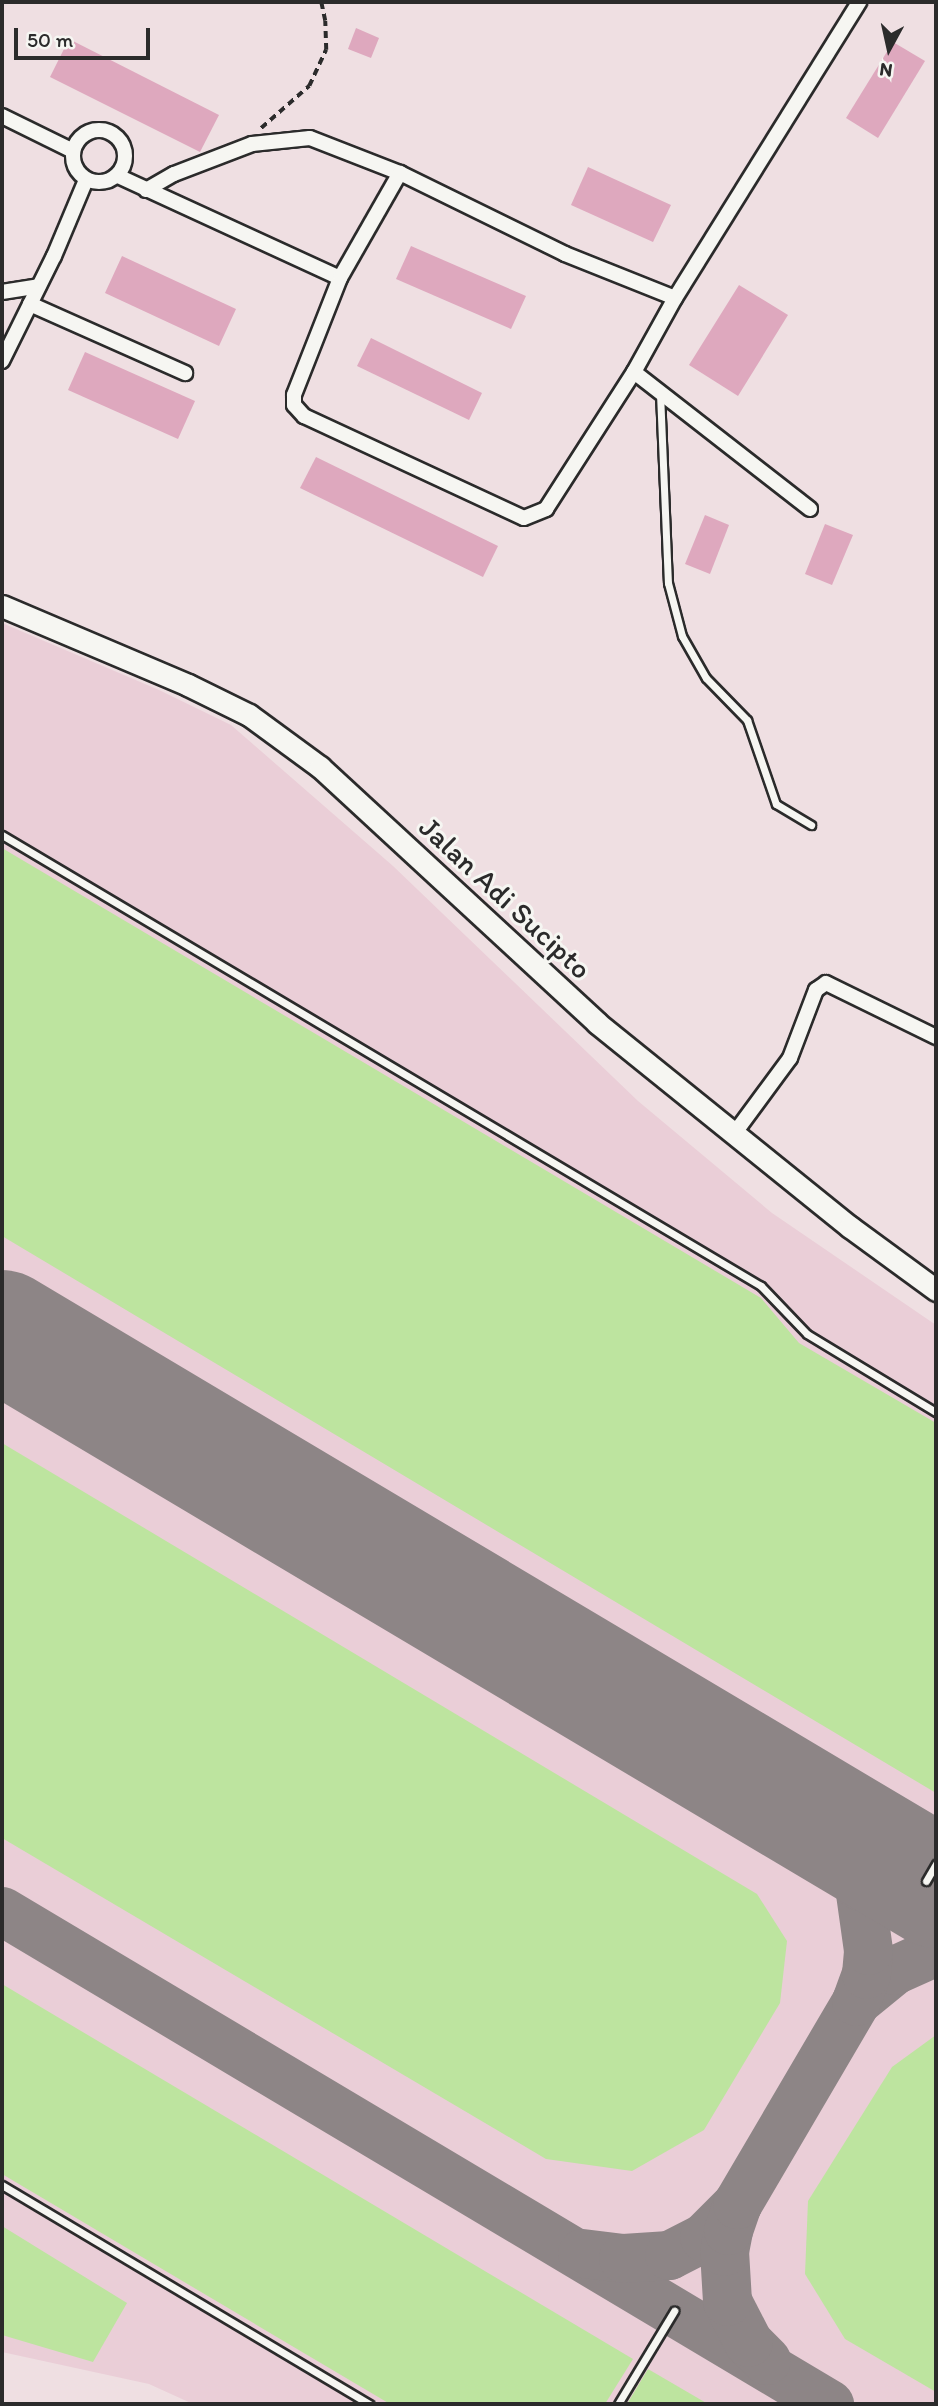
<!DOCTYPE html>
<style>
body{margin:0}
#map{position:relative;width:938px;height:2406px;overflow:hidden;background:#efdfe2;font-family:Itim,sans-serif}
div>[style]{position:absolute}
.built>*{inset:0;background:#eaced7}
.green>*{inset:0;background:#bde49f}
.taxiway>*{height:49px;margin:-24.5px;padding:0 24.5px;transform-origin:24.5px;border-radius:24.5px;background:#8d8586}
.runway>*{height:122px;margin:-61px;padding:0 61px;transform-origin:61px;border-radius:61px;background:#8d8586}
.building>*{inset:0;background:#dea8be}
.path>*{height:3.5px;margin-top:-1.75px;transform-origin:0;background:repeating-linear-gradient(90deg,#2b2b2b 0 7px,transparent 0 12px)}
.roads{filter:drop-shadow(2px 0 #2b2b2b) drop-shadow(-2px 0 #2b2b2b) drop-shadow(0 2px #2b2b2b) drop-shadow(0 -2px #2b2b2b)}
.lane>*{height:7px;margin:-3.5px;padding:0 3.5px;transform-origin:3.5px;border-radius:3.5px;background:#f6f6f2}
.street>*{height:14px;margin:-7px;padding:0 7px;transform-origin:7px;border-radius:7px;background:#f6f6f2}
.street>.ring{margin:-7px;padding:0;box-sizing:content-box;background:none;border:14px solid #f6f6f2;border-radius:50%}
.secondary>*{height:21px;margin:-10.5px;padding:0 10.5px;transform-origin:10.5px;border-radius:10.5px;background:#f6f6f2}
span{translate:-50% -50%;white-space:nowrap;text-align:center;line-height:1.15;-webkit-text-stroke:6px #f6f6f2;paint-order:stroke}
.street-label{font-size:30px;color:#2b2b2b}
.frame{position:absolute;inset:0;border:4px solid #2b2b2b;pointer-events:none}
.north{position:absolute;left:854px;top:14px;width:70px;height:70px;-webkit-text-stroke:5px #f6f6f2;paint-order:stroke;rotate:188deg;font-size:19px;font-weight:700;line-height:28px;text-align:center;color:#2b2b2b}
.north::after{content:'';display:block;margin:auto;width:24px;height:32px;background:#2b2b2b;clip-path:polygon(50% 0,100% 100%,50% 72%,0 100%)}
.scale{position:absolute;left:14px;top:28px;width:136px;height:32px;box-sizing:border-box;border:4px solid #2b2b2b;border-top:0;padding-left:9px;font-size:21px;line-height:24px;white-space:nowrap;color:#2b2b2b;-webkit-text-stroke:5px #f6f6f2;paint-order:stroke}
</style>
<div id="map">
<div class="built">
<div style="clip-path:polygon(2px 623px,159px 690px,231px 725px,393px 866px,638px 1101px,772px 1213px,936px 1325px,936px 2404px,193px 2404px,149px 2384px,2px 2352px)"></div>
</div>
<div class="green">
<div style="clip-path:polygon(2px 848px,761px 1298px,799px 1343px,936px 1423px,936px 1793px,2px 1236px)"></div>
<div style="clip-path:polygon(2px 1443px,757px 1894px,787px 1941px,780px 2003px,704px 2130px,632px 2171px,546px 2159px,2px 1838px)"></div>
<div style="clip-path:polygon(2px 1984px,633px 2359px,605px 2404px,390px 2404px,2px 2174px)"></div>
<div style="clip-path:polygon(936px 2035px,936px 2392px,845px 2339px,805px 2274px,808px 2201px,892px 2067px)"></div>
<div style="clip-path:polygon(2px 2226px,127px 2303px,93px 2362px,2px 2335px)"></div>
<div style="clip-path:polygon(648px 2369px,708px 2404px,627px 2404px)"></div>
</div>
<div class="taxiway">
<div style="left:2px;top:1911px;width:963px;rotate:30.8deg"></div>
<div style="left:856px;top:2001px;width:49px;rotate:-39.2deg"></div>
<div style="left:894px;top:1970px;width:46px;rotate:-24.3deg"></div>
<div style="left:582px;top:2253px;width:41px;rotate:7deg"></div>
<div style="left:623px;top:2258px;width:46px;rotate:-3.7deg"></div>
<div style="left:669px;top:2255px;width:39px;rotate:-27deg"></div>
<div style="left:704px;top:2237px;width:47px;rotate:-45deg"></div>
<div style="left:766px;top:2360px;width:25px;rotate:-135deg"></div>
<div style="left:748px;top:2342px;width:46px;rotate:-117.1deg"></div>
<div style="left:727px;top:2301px;width:50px;rotate:-93.4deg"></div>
<div style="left:724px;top:2251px;width:21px;rotate:-79deg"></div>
<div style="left:728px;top:2230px;width:28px;rotate:-71deg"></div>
<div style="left:737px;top:2204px;width:235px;rotate:-59.6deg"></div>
<div style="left:856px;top:2001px;width:29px;rotate:-70deg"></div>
<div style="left:866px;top:1974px;width:24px;rotate:-85deg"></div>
<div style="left:868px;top:1950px;width:65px;rotate:-98deg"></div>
<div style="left:859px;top:1886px;width:39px;rotate:-114deg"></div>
<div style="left:843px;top:1850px;width:59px;rotate:-134.3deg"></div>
</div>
<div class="runway">
<div style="left:2px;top:1331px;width:1087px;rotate:30.76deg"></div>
</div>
<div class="building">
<div style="clip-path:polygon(356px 28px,379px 38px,371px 58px,348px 49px)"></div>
<div style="clip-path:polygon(69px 39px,219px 115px,200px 152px,50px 77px)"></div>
<div style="clip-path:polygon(893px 42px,925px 61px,878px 138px,846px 118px)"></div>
<div style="clip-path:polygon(588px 167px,671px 205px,653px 242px,571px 205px)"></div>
<div style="clip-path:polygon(411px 246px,526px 296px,511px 329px,396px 279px)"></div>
<div style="clip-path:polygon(122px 256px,236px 309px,219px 346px,105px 293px)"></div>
<div style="clip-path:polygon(739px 285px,788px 315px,738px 396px,689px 365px)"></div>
<div style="clip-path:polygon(371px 338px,482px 393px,469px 420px,357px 366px)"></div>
<div style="clip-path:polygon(85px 352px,195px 401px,178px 439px,68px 390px)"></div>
<div style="clip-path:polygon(316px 457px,498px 546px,483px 577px,300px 488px)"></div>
<div style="clip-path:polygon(705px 515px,729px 525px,710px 574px,685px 564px)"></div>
<div style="clip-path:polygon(825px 524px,853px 535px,832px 585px,805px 574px)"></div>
</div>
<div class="path">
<div style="left:261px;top:128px;width:64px;rotate:-41.2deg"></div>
<div style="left:309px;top:86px;width:40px;rotate:-65deg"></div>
<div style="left:326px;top:50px;width:29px;rotate:-92deg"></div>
<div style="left:325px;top:21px;width:19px;rotate:-102deg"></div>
</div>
<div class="roads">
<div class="lane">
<div style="left:660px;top:393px;width:190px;rotate:87.6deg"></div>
<div style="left:668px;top:583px;width:55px;rotate:75.2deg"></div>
<div style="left:682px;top:636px;width:48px;rotate:60.3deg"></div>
<div style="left:706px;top:678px;width:59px;rotate:45.7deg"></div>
<div style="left:747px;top:720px;width:89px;rotate:71deg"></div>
<div style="left:776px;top:804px;width:41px;rotate:31deg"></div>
<div style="left:2px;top:835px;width:883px;rotate:30.72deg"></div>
<div style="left:761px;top:1286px;width:66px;rotate:46.2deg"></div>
<div style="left:807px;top:1334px;width:151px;rotate:31.2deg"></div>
<div style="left:926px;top:1881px;width:20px;rotate:-60deg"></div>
<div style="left:2px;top:2185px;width:428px;rotate:30.8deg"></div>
<div style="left:618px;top:2404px;width:109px;rotate:-58.9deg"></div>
</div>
<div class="street">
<div style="left:2px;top:116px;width:79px;rotate:26.2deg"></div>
<div class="ring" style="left:73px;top:130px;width:38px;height:38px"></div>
<div style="left:118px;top:176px;width:244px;rotate:24.7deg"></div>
<div style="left:340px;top:278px;width:126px;rotate:111.5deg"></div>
<div style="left:294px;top:395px;width:10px;rotate:90deg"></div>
<div style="left:294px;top:405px;width:15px;rotate:48deg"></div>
<div style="left:304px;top:416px;width:242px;rotate:24.9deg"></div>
<div style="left:524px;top:518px;width:24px;rotate:-22deg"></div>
<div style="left:546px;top:509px;width:163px;rotate:-57.3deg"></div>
<div style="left:146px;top:190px;width:32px;rotate:-30deg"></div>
<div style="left:174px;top:174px;width:84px;rotate:-21deg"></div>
<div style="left:252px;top:144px;width:58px;rotate:-5.9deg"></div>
<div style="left:310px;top:138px;width:97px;rotate:21.3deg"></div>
<div style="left:400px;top:173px;width:184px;rotate:26.1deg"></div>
<div style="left:565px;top:254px;width:118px;rotate:21.8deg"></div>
<div style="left:340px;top:278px;width:121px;rotate:-60.3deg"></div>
<div style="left:2px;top:292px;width:37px;rotate:-9deg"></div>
<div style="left:30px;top:304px;width:170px;rotate:24deg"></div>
<div style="left:2px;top:361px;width:117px;rotate:-63.7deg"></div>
<div style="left:54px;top:256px;width:82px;rotate:-67.2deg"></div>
<div style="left:810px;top:509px;width:223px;rotate:-142.1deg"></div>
<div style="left:634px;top:372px;width:85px;rotate:-61deg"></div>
<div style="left:675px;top:298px;width:349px;rotate:-58.1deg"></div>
<div style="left:734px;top:1134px;width:94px;rotate:-53.6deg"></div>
<div style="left:790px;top:1058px;width:73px;rotate:-69.1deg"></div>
<div style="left:816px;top:990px;width:12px;rotate:-35deg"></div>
<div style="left:826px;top:983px;width:123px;rotate:26.1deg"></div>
</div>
<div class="secondary">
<div style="left:2px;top:606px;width:202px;rotate:23deg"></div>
<div style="left:188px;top:685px;width:68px;rotate:26.2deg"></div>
<div style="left:249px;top:715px;width:88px;rotate:36.2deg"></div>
<div style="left:320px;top:767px;width:377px;rotate:42.7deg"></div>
<div style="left:597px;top:1023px;width:325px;rotate:38.9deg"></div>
<div style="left:850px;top:1227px;width:107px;rotate:36.2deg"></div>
</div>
</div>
<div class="street-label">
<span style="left:505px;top:898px;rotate:43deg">Jalan Adi Sucipto</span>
</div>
<div class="frame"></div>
<div class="north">N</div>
<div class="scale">50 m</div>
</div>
